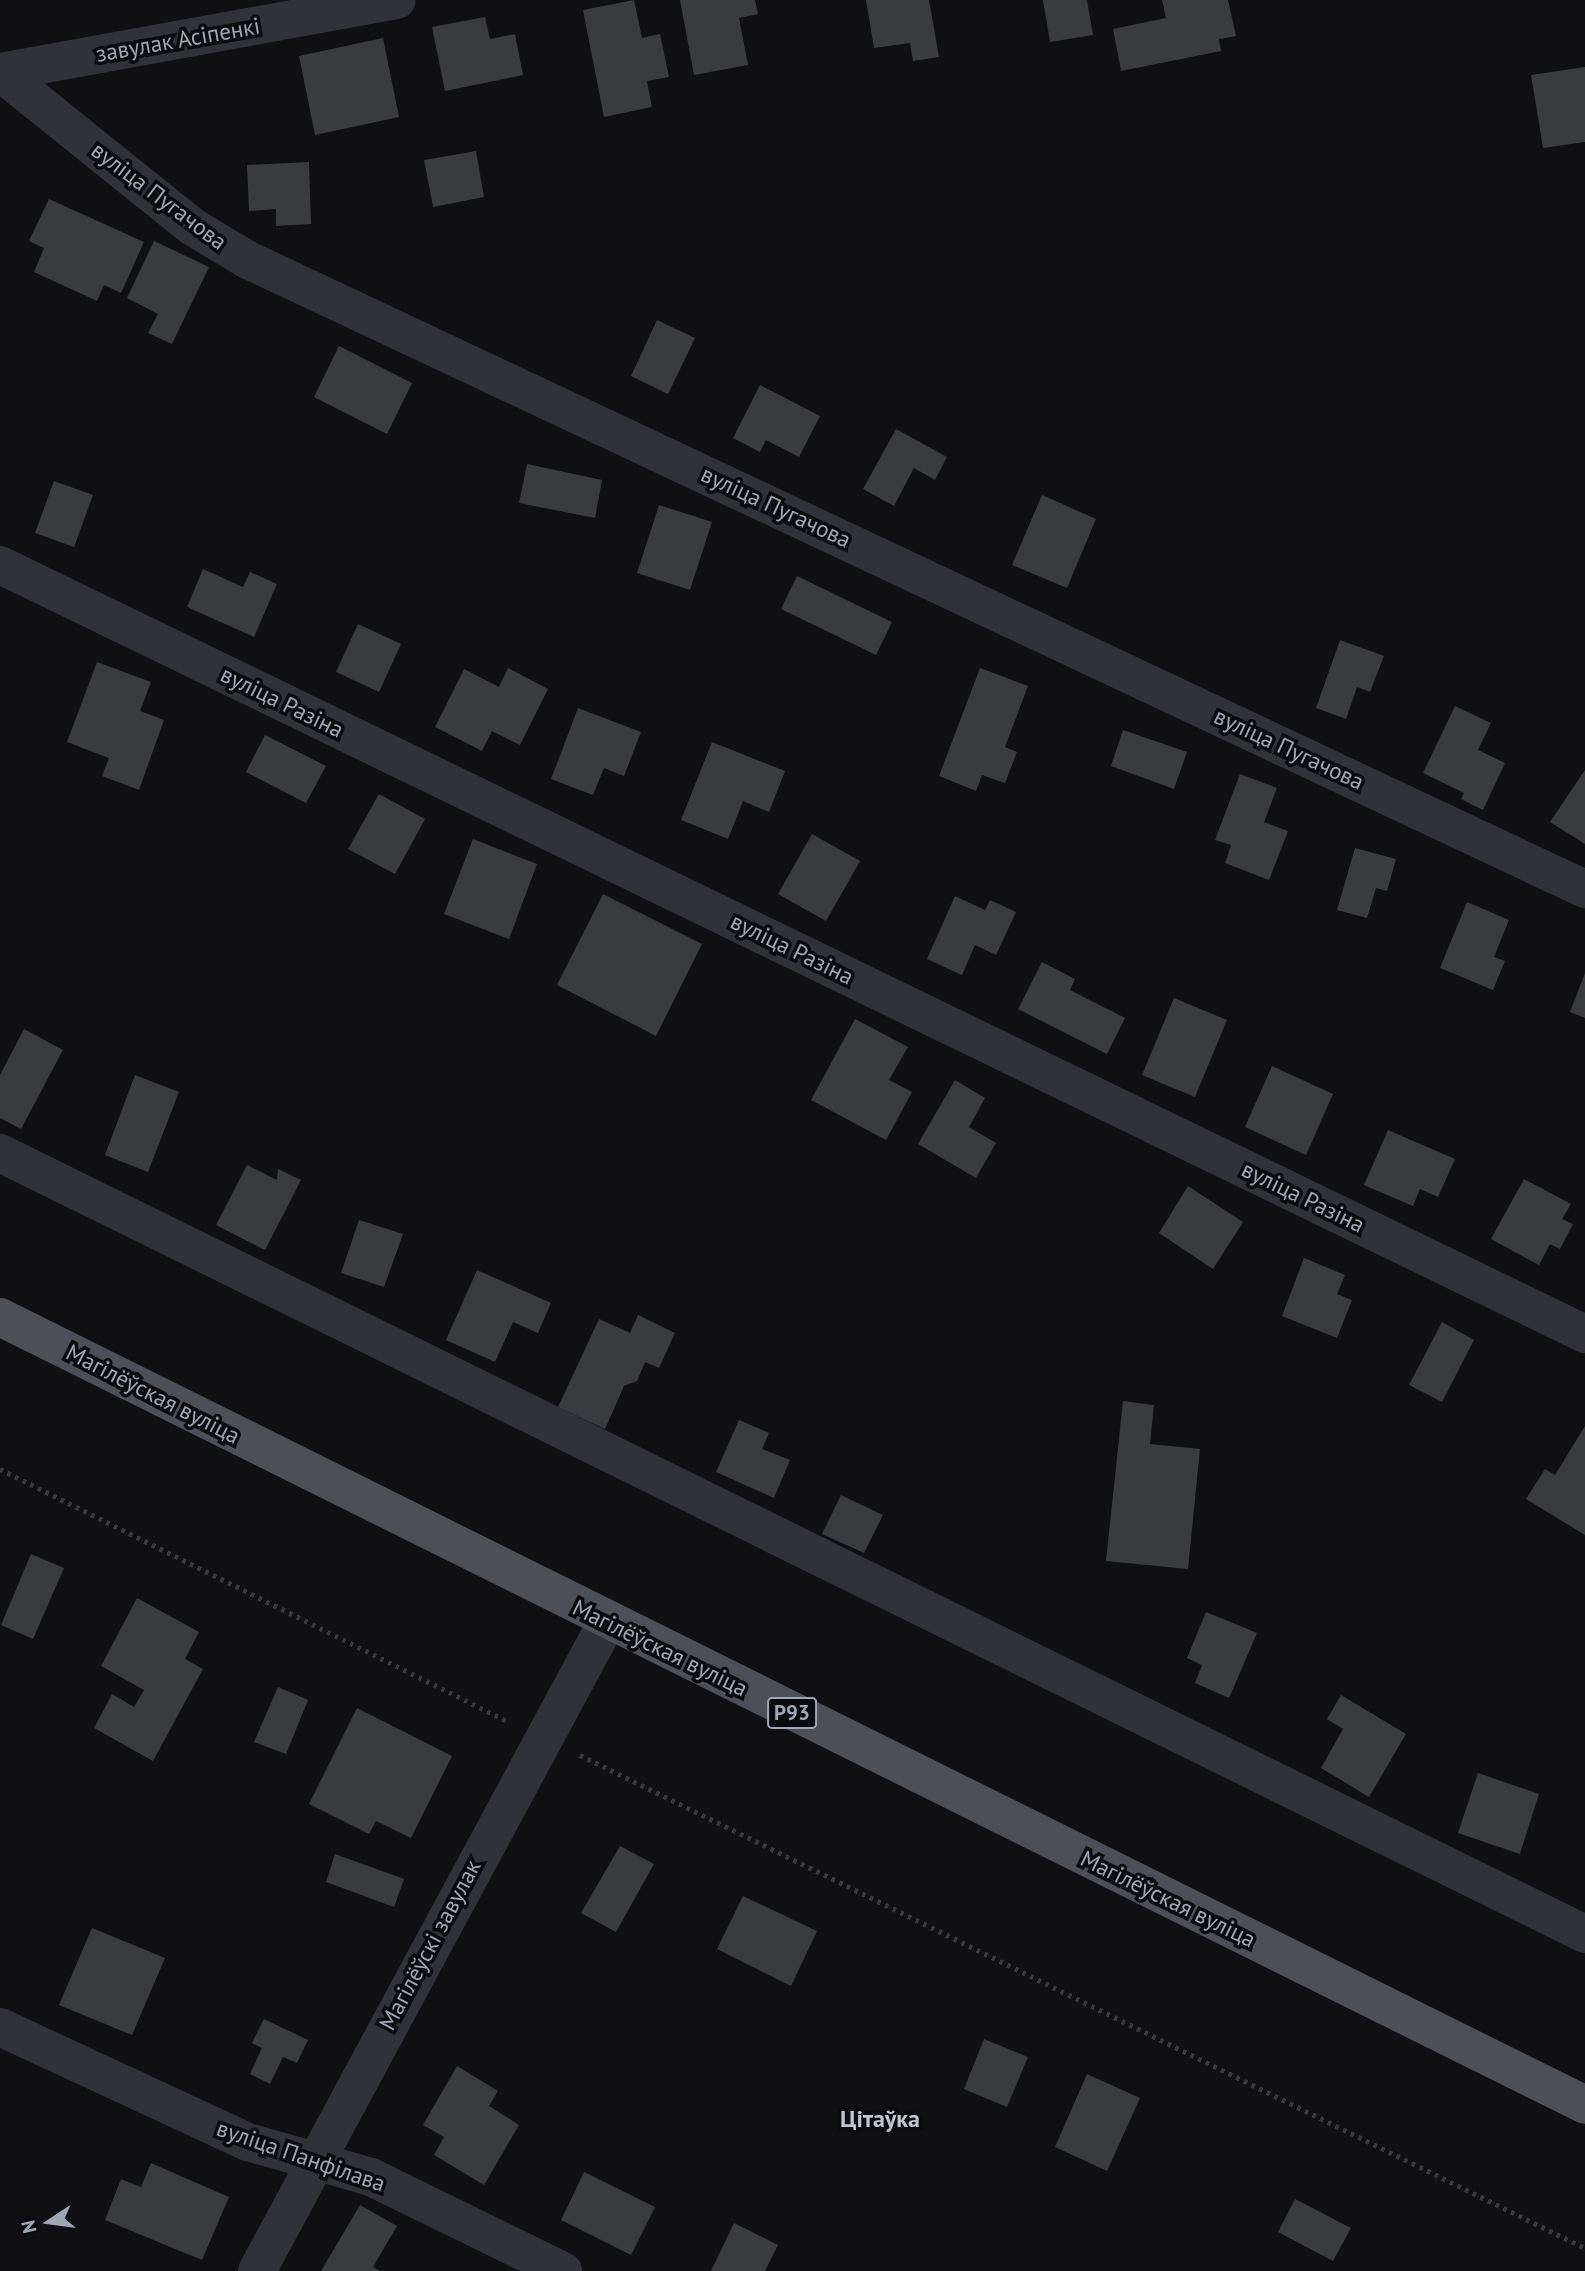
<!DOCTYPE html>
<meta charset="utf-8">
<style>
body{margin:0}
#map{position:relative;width:1585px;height:2271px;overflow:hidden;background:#101012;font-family:"PT Sans",sans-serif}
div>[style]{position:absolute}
.building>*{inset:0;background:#3a3b3f}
.path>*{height:4.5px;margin-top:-2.25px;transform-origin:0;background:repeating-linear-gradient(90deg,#37393e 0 3.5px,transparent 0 8.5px)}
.minor>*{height:38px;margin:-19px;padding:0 19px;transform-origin:19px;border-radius:19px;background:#313237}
.major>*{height:38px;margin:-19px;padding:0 19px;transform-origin:19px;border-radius:19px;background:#4d4f56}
span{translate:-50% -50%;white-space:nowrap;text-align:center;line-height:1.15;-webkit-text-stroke:7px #0b0b0d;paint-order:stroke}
.shield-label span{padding:2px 5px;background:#0b0b0d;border:2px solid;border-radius:5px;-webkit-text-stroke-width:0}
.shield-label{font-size:21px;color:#a1a6b3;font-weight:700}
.street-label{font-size:23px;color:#a1a6b3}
.neighbourhood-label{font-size:24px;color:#c2c5cf;font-weight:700}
.north{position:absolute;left:14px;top:2187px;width:70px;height:70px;-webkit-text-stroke:5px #0b0b0d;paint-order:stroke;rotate:257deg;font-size:19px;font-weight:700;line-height:28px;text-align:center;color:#a1a6b3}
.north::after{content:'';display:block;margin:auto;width:24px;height:32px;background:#a1a6b3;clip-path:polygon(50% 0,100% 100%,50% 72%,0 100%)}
</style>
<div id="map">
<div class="building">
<div style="clip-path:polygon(634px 0,642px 38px,660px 34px,669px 77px,647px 81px,652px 107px,604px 117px,583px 10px)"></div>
<div style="clip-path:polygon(680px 0,755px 0,758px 14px,739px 18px,748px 65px,694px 75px)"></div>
<div style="clip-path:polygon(866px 0,929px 0,939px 57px,913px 61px,910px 43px,874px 48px)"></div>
<div style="clip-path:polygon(1043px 0,1087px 0,1093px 35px,1050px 42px)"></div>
<div style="clip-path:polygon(1162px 0,1228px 0,1236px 36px,1219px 39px,1221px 51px,1121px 71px,1113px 29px,1166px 18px)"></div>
<div style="clip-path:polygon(485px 17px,490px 39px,515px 34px,523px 75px,445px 91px,432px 27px)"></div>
<div style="clip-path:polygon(383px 38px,399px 117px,315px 135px,299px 56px)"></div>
<div style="clip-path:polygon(1585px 67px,1585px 142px,1543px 148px,1531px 75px)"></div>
<div style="clip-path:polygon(476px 151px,484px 197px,433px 207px,424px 160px)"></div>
<div style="clip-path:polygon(309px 162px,311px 224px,276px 226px,276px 209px,249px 211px,247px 165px)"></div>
<div style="clip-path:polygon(49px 199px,144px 242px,121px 293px,104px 285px,97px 301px,34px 272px,44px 248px,29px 241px)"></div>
<div style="clip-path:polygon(154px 241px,209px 267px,172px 344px,148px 333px,158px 314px,127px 298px)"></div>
<div style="clip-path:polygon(657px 320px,695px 338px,668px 394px,631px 376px)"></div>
<div style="clip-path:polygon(339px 346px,412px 383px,387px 434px,314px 397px)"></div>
<div style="clip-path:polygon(760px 385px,820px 416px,799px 457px,766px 440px,760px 452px,733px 438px)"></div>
<div style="clip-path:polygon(896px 429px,947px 457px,935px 480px,914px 468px,894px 506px,863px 489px)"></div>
<div style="clip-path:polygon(527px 464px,602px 480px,595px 518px,519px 503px)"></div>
<div style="clip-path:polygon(54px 481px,93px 495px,74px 547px,35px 533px)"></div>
<div style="clip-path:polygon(1042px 495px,1096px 519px,1067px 588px,1012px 565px)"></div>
<div style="clip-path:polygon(659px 505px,712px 522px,690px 590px,637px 573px)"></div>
<div style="clip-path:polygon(203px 569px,243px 587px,250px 572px,277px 584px,254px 637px,187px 607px)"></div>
<div style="clip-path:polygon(797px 576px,892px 622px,876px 655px,781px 609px)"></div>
<div style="clip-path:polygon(358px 624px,401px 644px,379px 692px,336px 672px)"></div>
<div style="clip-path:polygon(1340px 640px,1384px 656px,1370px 692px,1357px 687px,1346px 719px,1316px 708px)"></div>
<div style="clip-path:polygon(97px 662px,151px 682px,140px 711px,164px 720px,139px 790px,102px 776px,109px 758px,67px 742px)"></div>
<div style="clip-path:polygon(508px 668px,548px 689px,520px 745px,492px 731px,482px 751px,435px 727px,464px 669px,499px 687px)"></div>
<div style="clip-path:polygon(980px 668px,1028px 686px,1005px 747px,1017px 752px,1005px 783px,982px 775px,976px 791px,939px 776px)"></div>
<div style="clip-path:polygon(1455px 706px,1491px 723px,1478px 750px,1505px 763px,1483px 810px,1461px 799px,1464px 793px,1423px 773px)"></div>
<div style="clip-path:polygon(578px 708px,641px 732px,624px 776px,604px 768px,593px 795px,551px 779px)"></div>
<div style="clip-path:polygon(1123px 730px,1187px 752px,1174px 789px,1111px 766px)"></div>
<div style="clip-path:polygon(265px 735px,326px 766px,306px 803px,246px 772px)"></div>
<div style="clip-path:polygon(712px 742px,785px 771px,769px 812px,743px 801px,728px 839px,681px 820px)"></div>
<div style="clip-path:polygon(1585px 770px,1585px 844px,1550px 822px)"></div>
<div style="clip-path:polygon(1240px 774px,1277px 788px,1264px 822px,1288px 831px,1269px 880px,1225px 863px,1231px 845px,1215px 840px)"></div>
<div style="clip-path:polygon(379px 794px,425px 819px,395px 874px,348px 849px)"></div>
<div style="clip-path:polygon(812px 834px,860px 861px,826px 921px,778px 894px)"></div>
<div style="clip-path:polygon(473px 839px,537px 864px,509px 939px,444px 914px)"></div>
<div style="clip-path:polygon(1355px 848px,1396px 859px,1387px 891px,1376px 888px,1367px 918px,1337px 910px)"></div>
<div style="clip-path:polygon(603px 894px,702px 944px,656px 1036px,557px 985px)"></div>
<div style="clip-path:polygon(955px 896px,985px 910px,990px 900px,1016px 912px,996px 955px,975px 945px,962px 975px,927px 959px)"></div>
<div style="clip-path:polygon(1467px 902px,1509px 920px,1494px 957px,1505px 961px,1493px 990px,1440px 968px)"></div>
<div style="clip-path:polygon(1042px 962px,1075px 979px,1070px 990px,1125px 1018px,1107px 1054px,1018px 1009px)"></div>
<div style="clip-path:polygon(1585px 973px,1585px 1018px,1570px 1012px)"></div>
<div style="clip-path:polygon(1174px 998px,1227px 1020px,1195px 1097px,1142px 1075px)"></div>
<div style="clip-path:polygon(855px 1019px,908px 1047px,889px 1080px,912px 1092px,886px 1140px,811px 1100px)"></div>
<div style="clip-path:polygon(24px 1029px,63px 1050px,21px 1129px,0 1118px,0 1075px)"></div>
<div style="clip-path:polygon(1272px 1066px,1333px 1094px,1306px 1155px,1245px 1127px)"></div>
<div style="clip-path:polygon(135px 1075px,179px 1092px,148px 1172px,105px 1155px)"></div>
<div style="clip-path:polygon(955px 1080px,985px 1098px,969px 1127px,996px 1143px,976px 1178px,918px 1144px)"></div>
<div style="clip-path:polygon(1388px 1130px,1455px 1159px,1438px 1197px,1420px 1189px,1413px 1206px,1364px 1185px)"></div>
<div style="clip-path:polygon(247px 1165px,277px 1180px,278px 1169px,301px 1180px,265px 1250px,216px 1225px)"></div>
<div style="clip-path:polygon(1524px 1179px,1571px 1204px,1562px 1219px,1573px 1224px,1560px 1249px,1550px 1244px,1539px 1265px,1491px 1239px)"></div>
<div style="clip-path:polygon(1188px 1186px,1243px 1222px,1213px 1269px,1159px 1233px)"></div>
<div style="clip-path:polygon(359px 1220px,403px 1234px,384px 1287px,341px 1273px)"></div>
<div style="clip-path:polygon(1304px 1258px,1345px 1275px,1337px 1294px,1352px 1300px,1337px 1338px,1282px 1316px)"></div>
<div style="clip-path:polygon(477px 1270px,551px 1303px,538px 1333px,513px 1322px,495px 1362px,446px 1340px)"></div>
<div style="clip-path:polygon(638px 1315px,675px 1333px,659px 1368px,645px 1362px,637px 1381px,624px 1386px,605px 1429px,558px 1407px,599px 1319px,630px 1333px)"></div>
<div style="clip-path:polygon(1442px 1322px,1474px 1340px,1442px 1402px,1409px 1385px)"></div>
<div style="clip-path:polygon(1123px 1401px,1154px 1405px,1150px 1444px,1200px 1449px,1188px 1569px,1106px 1561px)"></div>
<div style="clip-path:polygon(739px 1420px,769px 1433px,762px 1449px,790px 1460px,774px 1498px,716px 1472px)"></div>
<div style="clip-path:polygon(1585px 1426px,1585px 1535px,1526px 1499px,1545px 1469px,1555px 1475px)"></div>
<div style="clip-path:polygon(841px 1495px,883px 1515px,864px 1553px,822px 1534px)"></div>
<div style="clip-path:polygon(31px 1554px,64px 1568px,33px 1639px,1px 1625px)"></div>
<div style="clip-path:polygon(137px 1598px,199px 1632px,185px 1659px,203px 1669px,153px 1761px,94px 1728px,112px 1694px,134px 1707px,144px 1690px,101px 1666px)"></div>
<div style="clip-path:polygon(1206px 1612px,1257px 1633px,1229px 1698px,1195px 1683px,1202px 1665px,1187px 1658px)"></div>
<div style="clip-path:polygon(278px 1687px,308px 1700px,286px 1754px,254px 1742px)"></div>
<div style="clip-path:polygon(1341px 1695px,1406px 1734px,1369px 1797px,1321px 1768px,1343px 1729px,1327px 1719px)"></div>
<div style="clip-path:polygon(357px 1708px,452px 1756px,411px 1838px,376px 1821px,369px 1834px,309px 1804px)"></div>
<div style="clip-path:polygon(1478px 1773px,1539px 1794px,1520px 1854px,1458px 1833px)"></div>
<div style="clip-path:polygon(620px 1846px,654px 1864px,616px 1932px,581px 1913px)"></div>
<div style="clip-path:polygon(335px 1854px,404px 1879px,394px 1907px,326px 1882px)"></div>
<div style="clip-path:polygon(743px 1896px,817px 1931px,791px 1986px,717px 1949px)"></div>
<div style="clip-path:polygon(92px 1928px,165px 1958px,132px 2035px,59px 2005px)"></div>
<div style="clip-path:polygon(264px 2019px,308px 2040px,297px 2063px,283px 2057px,270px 2084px,250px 2074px,262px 2048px,252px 2043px)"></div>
<div style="clip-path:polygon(984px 2039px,1028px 2057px,1007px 2107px,964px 2089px)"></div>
<div style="clip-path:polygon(457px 2066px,498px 2091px,489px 2106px,519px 2125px,484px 2185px,434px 2155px,444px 2137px,423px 2125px)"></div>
<div style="clip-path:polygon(1087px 2074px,1140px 2098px,1107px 2171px,1055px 2147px)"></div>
<div style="clip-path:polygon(151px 2163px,229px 2197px,202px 2260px,105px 2220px,121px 2179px,141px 2187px)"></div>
<div style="clip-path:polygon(584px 2172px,655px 2207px,631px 2255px,561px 2220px)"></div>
<div style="clip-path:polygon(1295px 2199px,1351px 2228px,1333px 2261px,1278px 2232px)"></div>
<div style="clip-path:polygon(360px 2205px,397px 2226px,373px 2267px,380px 2271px,321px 2271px)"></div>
<div style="clip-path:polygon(734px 2223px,778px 2245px,765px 2271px,711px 2271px)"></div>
</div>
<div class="path">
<div style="left:0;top:1469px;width:568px;rotate:26.43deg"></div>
<div style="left:580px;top:1755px;width:1119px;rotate:26.13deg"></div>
</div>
<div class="minor">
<div style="left:0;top:72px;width:248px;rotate:38.8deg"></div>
<div style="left:193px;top:227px;width:62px;rotate:31.1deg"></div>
<div style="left:246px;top:259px;width:1480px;rotate:25.2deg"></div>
<div style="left:1px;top:72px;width:402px;rotate:-10.3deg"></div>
<div style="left:0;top:565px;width:1762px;rotate:25.88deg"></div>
<div style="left:0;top:1153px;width:1767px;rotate:26.23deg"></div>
<div style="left:0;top:2027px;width:273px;rotate:24.9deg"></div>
<div style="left:248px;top:2142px;width:128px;rotate:15.9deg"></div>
<div style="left:371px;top:2177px;width:214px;rotate:26.1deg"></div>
<div style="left:257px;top:2271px;width:737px;rotate:-61.66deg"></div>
</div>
<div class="major">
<div style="left:0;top:1317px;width:1770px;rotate:26.43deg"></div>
</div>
<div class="shield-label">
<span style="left:792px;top:1713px">Р93</span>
</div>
<div class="street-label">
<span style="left:178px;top:40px;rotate:-10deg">завулак Асіпенкі</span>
<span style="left:159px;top:196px;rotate:37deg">вуліца Пугачова</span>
<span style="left:776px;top:507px;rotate:25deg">вуліца Пугачова</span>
<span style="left:282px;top:702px;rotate:26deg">вуліца Разіна</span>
<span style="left:1289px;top:749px;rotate:25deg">вуліца Пугачова</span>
<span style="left:792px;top:949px;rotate:26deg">вуліца Разіна</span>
<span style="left:1303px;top:1197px;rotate:26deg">вуліца Разіна</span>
<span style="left:153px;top:1394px;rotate:27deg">Магілёўская вуліца</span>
<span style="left:660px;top:1648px;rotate:26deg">Магілёўская вуліца</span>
<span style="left:1168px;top:1899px;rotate:26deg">Магілёўская вуліца</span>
<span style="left:430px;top:1945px;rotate:-62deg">Магілёўскі завулак</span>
<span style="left:301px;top:2156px;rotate:19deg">вуліца Панфілава</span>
</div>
<div class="neighbourhood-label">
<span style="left:880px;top:2119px">Цітаўка</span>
</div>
<div class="north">N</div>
</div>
